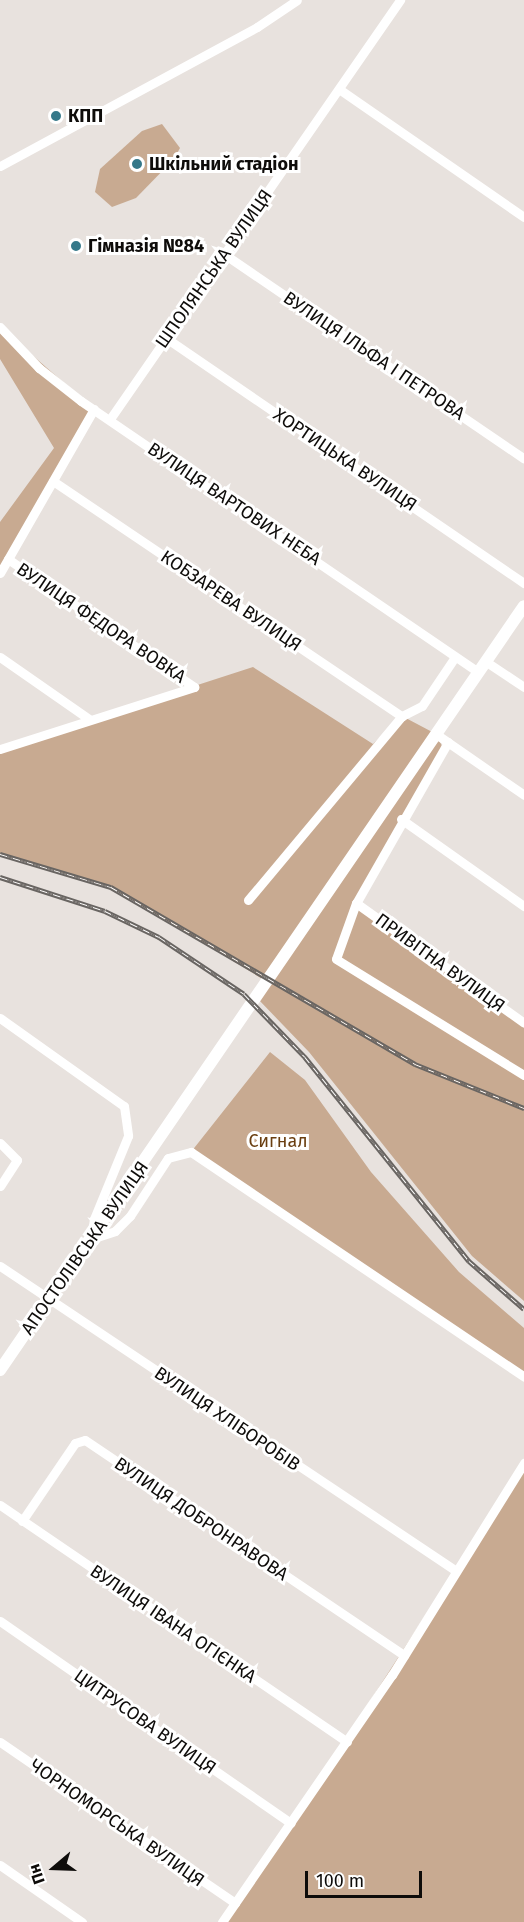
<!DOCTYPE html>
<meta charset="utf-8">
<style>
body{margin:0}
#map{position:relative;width:524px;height:1922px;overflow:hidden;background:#e8e2de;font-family:"Fira Sans",sans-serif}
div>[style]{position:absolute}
.green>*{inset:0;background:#c8aa91}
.minor>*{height:9px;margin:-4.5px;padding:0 4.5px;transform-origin:4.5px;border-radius:4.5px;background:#fff}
.tertiary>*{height:12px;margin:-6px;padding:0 6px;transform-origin:6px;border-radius:6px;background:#fff}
.rail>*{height:4.5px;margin-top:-2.25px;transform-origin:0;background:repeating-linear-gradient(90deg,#fff 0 7px,#696562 0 14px);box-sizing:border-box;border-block:2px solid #696562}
.dots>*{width:16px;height:16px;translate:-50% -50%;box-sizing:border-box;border:3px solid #fff;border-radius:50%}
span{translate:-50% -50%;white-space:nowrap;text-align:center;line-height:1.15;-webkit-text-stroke:6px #fff;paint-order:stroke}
.poi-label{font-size:18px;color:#0e0c0a;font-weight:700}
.left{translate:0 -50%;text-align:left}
.street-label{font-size:18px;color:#0e0c0a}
.park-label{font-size:18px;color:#6a3e10}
.north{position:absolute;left:24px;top:1838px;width:60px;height:60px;-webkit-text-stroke:4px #fff;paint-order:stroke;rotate:251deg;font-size:16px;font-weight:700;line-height:24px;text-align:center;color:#0e0c0a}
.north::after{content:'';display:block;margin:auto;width:21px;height:27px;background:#0e0c0a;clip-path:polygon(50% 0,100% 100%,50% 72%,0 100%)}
.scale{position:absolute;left:305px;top:1871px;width:117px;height:27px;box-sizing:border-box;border:3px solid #0e0c0a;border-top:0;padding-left:8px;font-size:18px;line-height:21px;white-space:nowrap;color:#0e0c0a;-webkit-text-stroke:4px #fff;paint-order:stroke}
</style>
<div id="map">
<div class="green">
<div style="clip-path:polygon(162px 124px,180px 148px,174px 159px,136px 198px,112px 207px,95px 192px,100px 169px,142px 131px)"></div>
<div style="clip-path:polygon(0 327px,94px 409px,0 573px,0 522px,54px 448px,0 359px)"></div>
<div style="clip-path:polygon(253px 667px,373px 744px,402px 716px,436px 734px,444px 750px,356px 903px,524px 1023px,524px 1301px,472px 1256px,309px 1052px,258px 999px,269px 983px,111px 887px,0 854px,0 749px)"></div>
<div style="clip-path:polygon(270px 1052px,305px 1080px,371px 1172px,459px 1272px,524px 1328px,524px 1377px,191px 1152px)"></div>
<div style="clip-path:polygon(524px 1463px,524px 1922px,222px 1922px,291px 1823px)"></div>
</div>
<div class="minor">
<div style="left:339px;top:89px;width:225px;rotate:34.7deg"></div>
<div style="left:0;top:166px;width:292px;rotate:-28.4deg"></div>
<div style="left:257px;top:27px;width:48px;rotate:-34deg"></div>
<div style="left:224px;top:254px;width:363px;rotate:34.3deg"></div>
<div style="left:0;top:327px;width:57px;rotate:46.4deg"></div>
<div style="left:39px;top:368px;width:53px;rotate:38.2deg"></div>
<div style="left:81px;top:401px;width:479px;rotate:34.3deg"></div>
<div style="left:166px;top:338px;width:434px;rotate:34.4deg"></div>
<div style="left:110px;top:419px;width:510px;rotate:-55.31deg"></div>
<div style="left:53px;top:481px;width:421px;rotate:34deg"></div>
<div style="left:402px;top:716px;width:22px;rotate:-27deg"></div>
<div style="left:422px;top:706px;width:59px;rotate:-56deg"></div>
<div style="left:8px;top:559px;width:226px;rotate:34.5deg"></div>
<div style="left:0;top:573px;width:189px;rotate:-60.2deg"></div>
<div style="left:0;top:657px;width:108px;rotate:34.9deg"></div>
<div style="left:485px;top:661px;width:47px;rotate:33.7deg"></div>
<div style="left:436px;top:734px;width:107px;rotate:34.7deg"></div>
<div style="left:448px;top:742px;width:185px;rotate:119.7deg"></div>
<div style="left:356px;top:903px;width:59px;rotate:109.7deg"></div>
<div style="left:336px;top:959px;width:221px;rotate:31.7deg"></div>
<div style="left:0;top:749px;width:204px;rotate:-17.7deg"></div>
<div style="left:401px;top:819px;width:151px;rotate:35.3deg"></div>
<div style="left:248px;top:900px;width:240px;rotate:-50.1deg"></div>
<div style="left:356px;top:903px;width:206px;rotate:35.5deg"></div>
<div style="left:0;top:1018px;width:152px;rotate:35.4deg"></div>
<div style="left:124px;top:1106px;width:30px;rotate:82deg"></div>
<div style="left:128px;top:1136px;width:90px;rotate:112.3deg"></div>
<div style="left:94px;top:1219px;width:20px;rotate:99deg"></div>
<div style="left:91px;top:1239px;width:25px;rotate:-18deg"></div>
<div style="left:115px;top:1231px;width:21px;rotate:-45deg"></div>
<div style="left:130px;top:1216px;width:69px;rotate:-56.8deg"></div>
<div style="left:168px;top:1158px;width:24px;rotate:-15deg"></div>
<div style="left:191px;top:1152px;width:402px;rotate:34deg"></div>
<div style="left:0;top:1143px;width:24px;rotate:45deg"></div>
<div style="left:17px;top:1160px;width:31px;rotate:123deg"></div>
<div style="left:0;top:1266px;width:547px;rotate:33.75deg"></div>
<div style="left:0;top:1505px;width:420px;rotate:34.3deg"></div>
<div style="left:22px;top:1521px;width:94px;rotate:-55.8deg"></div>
<div style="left:75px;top:1443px;width:10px;rotate:-17deg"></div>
<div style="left:85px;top:1440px;width:385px;rotate:34deg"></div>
<div style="left:0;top:1621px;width:354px;rotate:34.8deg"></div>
<div style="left:0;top:1742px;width:285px;rotate:34.4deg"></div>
<div style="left:0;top:1865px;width:100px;rotate:34.8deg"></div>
<div style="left:222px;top:1922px;width:300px;rotate:-55.5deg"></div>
<div style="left:392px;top:1675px;width:250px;rotate:-58.1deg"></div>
</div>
<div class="tertiary">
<div style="left:0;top:1370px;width:926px;rotate:-55.56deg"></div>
</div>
<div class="rail">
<div style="left:0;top:854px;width:116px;rotate:16.6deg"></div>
<div style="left:111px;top:887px;width:352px;rotate:30.2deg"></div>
<div style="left:415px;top:1064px;width:118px;rotate:22deg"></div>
<div style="left:0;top:877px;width:110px;rotate:17.9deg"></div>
<div style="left:105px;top:911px;width:60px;rotate:25.7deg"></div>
<div style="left:159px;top:937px;width:102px;rotate:33.8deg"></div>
<div style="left:244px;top:994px;width:88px;rotate:45.9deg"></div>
<div style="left:305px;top:1057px;width:262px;rotate:51.2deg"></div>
<div style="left:469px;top:1261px;width:73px;rotate:41.1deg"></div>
</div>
<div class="dots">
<div style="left:56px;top:116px;background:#357889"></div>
<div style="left:137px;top:164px;background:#357889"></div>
<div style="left:76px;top:246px;background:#357889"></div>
</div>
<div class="poi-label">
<span class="left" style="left:68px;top:116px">КПП</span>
<span class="left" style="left:149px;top:164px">Шкільний стадіон</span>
<span class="left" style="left:88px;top:246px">Гімназія №84</span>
</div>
<div class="street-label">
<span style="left:214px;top:269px;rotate:-55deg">ШПОЛЯНСЬКА ВУЛИЦЯ</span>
<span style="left:374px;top:356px;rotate:34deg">ВУЛИЦЯ ІЛЬФА І ПЕТРОВА</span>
<span style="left:345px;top:460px;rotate:34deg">ХОРТИЦЬКА ВУЛИЦЯ</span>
<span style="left:234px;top:504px;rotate:34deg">ВУЛИЦЯ ВАРТОВИХ НЕБА</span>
<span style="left:231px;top:601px;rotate:34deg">КОБЗАРЕВА ВУЛИЦЯ</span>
<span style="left:101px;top:623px;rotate:34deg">ВУЛИЦЯ ФЕДОРА ВОВКА</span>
<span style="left:440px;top:963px;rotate:36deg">ПРИВІТНА ВУЛИЦЯ</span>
<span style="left:85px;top:1248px;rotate:-55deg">АПОСТОЛІВСЬКА ВУЛИЦЯ</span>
<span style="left:227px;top:1419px;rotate:34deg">ВУЛИЦЯ ХЛІБОРОБІВ</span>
<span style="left:201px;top:1519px;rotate:34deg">ВУЛИЦЯ ДОБРОНРАВОВА</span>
<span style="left:173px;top:1624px;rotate:34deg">ВУЛИЦЯ ІВАНА ОГІЄНКА</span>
<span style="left:145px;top:1722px;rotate:35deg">ЦИТРУСОВА ВУЛИЦЯ</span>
<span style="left:117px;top:1823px;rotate:35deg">ЧОРНОМОРСЬКА ВУЛИЦЯ</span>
</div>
<div class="park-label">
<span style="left:278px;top:1141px">Сигнал</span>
</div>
<div class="north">Пн</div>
<div class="scale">100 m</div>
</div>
